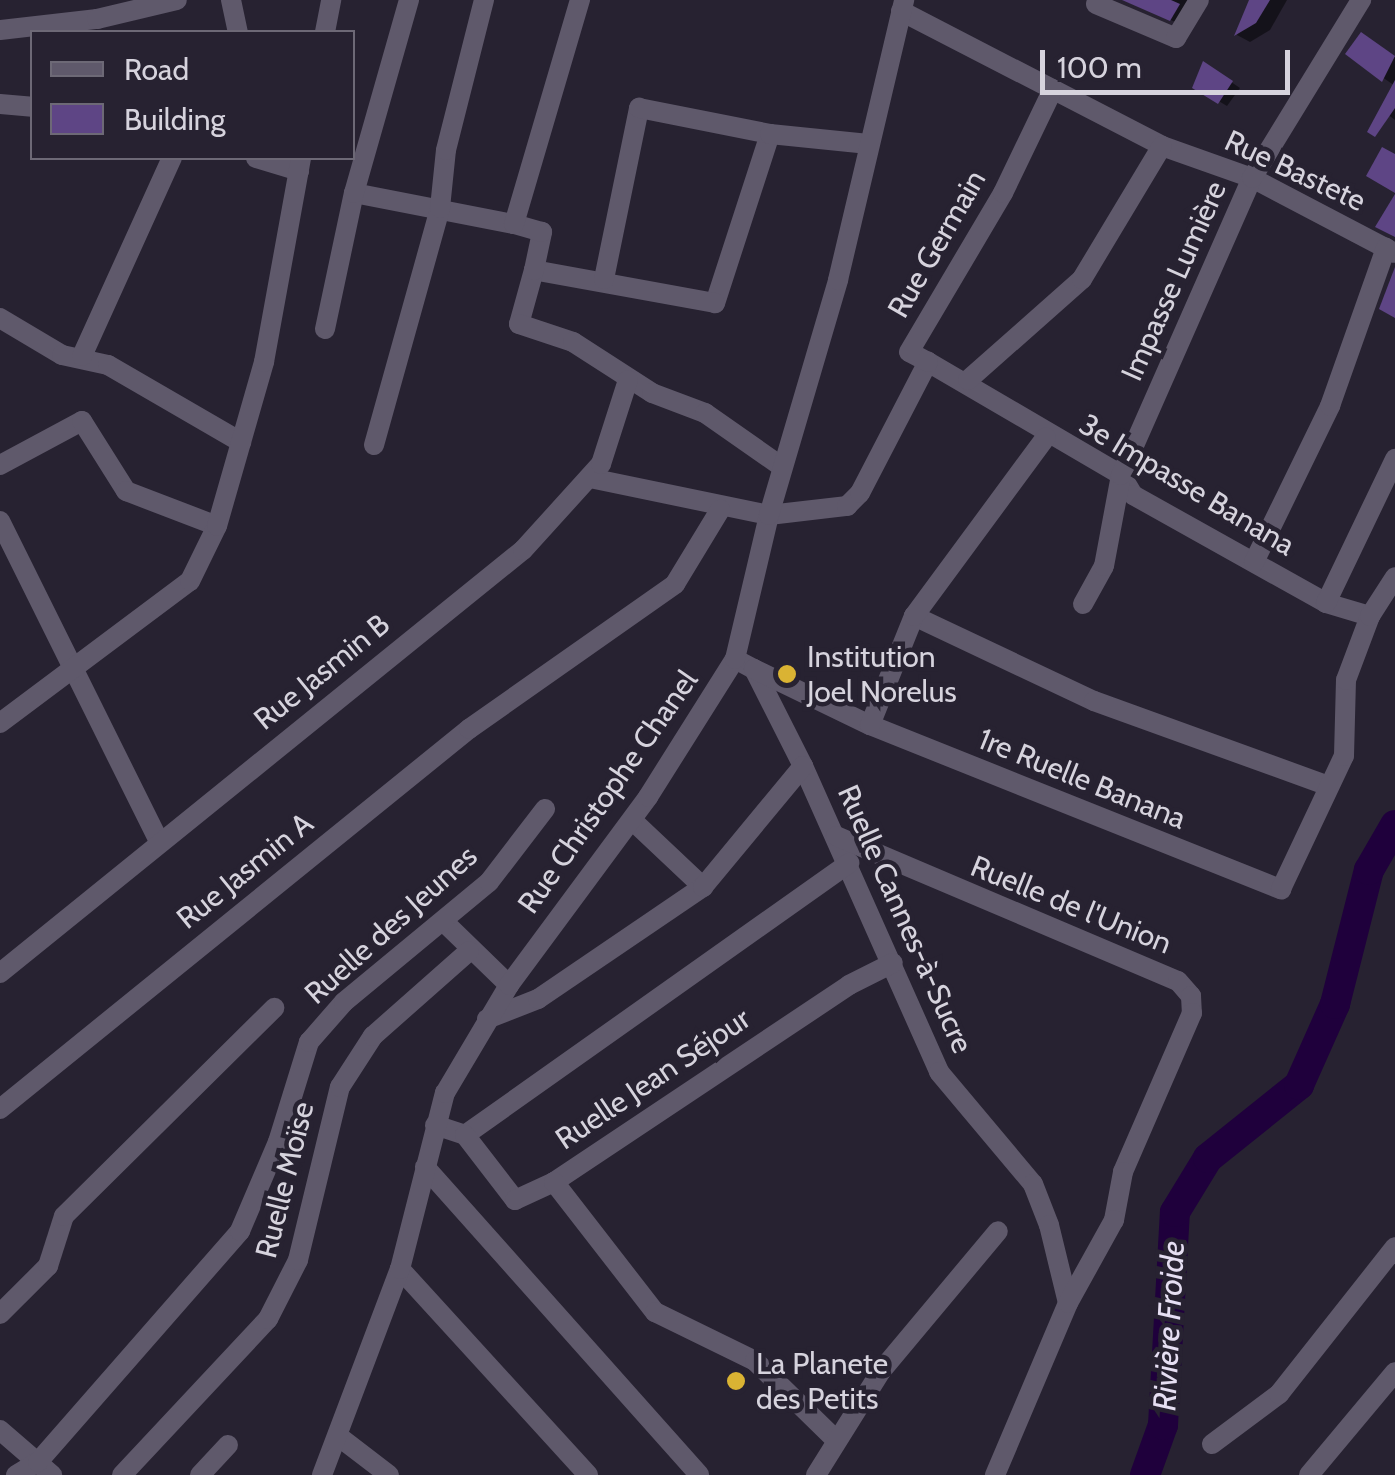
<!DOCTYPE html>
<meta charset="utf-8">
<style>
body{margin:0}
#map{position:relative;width:1395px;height:1475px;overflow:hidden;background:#272231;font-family:Cabin,sans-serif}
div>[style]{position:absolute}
.shadow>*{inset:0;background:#0007}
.river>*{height:30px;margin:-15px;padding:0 15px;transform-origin:15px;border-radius:15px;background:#1f003c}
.building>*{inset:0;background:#5e4585}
.minor>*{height:20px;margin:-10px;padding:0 10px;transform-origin:10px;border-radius:10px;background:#5f596b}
.dots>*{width:28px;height:28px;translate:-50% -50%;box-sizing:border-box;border:5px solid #272231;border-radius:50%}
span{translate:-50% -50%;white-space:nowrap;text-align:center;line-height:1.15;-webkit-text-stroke:9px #272231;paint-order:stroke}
.street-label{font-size:30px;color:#d6d3dd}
.poi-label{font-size:30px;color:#d6d3dd}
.left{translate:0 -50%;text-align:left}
.water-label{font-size:32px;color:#e6dff3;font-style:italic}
.legend{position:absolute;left:30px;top:30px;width:325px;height:130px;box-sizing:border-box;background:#272231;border:2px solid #6d6976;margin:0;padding:12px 18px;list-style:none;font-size:30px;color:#d6d3dd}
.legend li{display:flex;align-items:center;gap:20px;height:50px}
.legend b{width:50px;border:2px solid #6d6976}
.scale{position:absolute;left:1040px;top:50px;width:250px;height:45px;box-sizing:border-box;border:5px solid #d6d3dd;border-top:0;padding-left:12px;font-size:30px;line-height:35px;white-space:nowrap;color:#d6d3dd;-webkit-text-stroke:8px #272231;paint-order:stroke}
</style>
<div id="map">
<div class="shadow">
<div style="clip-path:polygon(1123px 0,1203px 0,1185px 26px)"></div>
<div style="clip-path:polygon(1250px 0,1287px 0,1270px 30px,1250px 42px,1237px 35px)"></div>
<div style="clip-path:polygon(1375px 43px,1395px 57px,1395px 120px,1382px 110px,1395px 86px,1348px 53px)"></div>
<div style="clip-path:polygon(1212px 69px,1240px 88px,1227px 106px,1195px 87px)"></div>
</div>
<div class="river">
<div style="left:1145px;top:1475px;width:53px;rotate:-70.2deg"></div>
<div style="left:1163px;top:1425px;width:213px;rotate:-86.8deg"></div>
<div style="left:1175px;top:1212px;width:63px;rotate:-58.6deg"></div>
<div style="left:1208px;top:1158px;width:117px;rotate:-38.7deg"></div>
<div style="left:1299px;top:1085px;width:89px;rotate:-66deg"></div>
<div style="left:1335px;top:1004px;width:138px;rotate:-75.8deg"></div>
<div style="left:1369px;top:870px;width:52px;rotate:-60deg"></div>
</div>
<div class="building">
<div style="clip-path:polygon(1122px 0,1171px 0,1180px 4px,1170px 21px)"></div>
<div style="clip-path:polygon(1249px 0,1270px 0,1256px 23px,1234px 36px)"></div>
<div style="clip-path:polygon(1361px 32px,1395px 56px,1382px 82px,1345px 54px)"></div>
<div style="clip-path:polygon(1203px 61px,1233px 81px,1218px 104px,1192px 88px)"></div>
<div style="clip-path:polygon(1395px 80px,1395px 108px,1375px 137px,1367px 132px)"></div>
<div style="clip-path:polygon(1382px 147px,1395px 154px,1395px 193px,1366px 176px)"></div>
<div style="clip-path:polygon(1395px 194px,1395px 237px,1375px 227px)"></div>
<div style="clip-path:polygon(1395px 267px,1395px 318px,1379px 309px)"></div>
</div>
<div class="minor">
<div style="left:231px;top:0;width:33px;rotate:78deg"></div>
<div style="left:1096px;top:4px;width:87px;rotate:23deg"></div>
<div style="left:1176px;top:38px;width:44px;rotate:-58.8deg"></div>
<div style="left:901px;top:11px;width:294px;rotate:27.3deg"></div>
<div style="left:1162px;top:146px;width:96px;rotate:19.6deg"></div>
<div style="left:1252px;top:178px;width:161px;rotate:27.7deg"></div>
<div style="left:0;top:30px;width:98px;rotate:-6.5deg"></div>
<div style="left:97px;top:19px;width:82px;rotate:-13.4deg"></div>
<div style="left:325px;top:32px;width:33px;rotate:-79deg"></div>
<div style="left:0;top:104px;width:32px;rotate:5deg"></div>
<div style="left:770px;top:134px;width:178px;rotate:108deg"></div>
<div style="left:715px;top:303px;width:184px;rotate:-169.7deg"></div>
<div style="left:534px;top:270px;width:56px;rotate:105.5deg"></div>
<div style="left:519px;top:324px;width:57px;rotate:18.4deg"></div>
<div style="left:573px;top:342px;width:94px;rotate:32.8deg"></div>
<div style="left:652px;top:393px;width:57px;rotate:20.7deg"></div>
<div style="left:705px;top:413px;width:94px;rotate:35deg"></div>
<div style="left:256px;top:158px;width:45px;rotate:16.8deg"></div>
<div style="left:354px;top:193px;width:163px;rotate:11deg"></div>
<div style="left:534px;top:270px;width:39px;rotate:-78deg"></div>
<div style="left:542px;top:232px;width:29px;rotate:-164deg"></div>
<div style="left:514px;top:224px;width:234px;rotate:-73.6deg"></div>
<div style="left:604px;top:279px;width:175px;rotate:-78.4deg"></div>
<div style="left:639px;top:108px;width:134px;rotate:11.2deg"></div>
<div style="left:770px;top:134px;width:99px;rotate:5.8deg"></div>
<div style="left:0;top:318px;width:72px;rotate:30.8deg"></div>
<div style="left:62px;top:355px;width:47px;rotate:12.3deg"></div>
<div style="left:108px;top:365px;width:154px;rotate:30.1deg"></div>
<div style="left:325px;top:329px;width:139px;rotate:-78deg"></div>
<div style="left:354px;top:193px;width:201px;rotate:-74.1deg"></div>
<div style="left:82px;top:356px;width:217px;rotate:-65.6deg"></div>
<div style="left:928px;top:362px;width:224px;rotate:30.3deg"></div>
<div style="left:1121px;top:475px;width:23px;rotate:59deg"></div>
<div style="left:1133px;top:495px;width:221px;rotate:29.2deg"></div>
<div style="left:1326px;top:603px;width:46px;rotate:16.5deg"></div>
<div style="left:968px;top:380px;width:152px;rotate:-41.5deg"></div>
<div style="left:1082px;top:279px;width:155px;rotate:-59deg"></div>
<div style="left:374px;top:445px;width:246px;rotate:-74.4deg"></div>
<div style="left:440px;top:208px;width:58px;rotate:-84.1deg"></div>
<div style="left:446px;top:150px;width:155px;rotate:-75.8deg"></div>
<div style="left:0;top:465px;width:93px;rotate:-28.2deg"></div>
<div style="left:82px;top:421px;width:83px;rotate:57.8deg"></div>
<div style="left:126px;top:491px;width:97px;rotate:21deg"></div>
<div style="left:590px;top:478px;width:183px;rotate:11.7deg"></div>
<div style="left:769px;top:515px;width:79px;rotate:-6.6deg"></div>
<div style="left:847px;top:506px;width:18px;rotate:-45deg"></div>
<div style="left:860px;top:493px;width:148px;rotate:-62.6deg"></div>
<div style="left:928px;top:362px;width:21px;rotate:-152deg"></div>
<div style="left:909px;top:352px;width:185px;rotate:-59.4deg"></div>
<div style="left:1003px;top:193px;width:115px;rotate:-64.3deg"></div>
<div style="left:0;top:521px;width:358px;rotate:63.6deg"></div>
<div style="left:1254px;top:562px;width:174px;rotate:-64deg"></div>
<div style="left:1330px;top:406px;width:168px;rotate:-70.5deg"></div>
<div style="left:1326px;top:603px;width:160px;rotate:-64.4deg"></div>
<div style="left:1083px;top:604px;width:43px;rotate:-61.1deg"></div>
<div style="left:1104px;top:566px;width:93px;rotate:-79.4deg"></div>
<div style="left:1121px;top:475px;width:325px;rotate:-66.2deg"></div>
<div style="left:1252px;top:178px;width:209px;rotate:-58.5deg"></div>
<div style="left:914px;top:616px;width:199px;rotate:25.3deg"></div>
<div style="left:1094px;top:701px;width:250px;rotate:19.9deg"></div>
<div style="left:735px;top:659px;width:21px;rotate:28deg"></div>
<div style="left:754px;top:669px;width:109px;rotate:63.2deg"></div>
<div style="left:803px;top:766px;width:335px;rotate:66deg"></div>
<div style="left:939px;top:1072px;width:146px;rotate:50deg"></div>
<div style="left:1033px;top:1184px;width:44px;rotate:68.7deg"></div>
<div style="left:1049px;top:1225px;width:80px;rotate:76.3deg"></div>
<div style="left:1068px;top:1303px;width:187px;rotate:113deg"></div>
<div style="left:754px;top:669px;width:129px;rotate:25.8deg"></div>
<div style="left:870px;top:725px;width:443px;rotate:21.8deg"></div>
<div style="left:1281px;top:889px;width:147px;rotate:-64.7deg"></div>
<div style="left:1344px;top:756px;width:76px;rotate:-88.5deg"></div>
<div style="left:1346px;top:680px;width:68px;rotate:-69.4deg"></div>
<div style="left:1370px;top:616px;width:46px;rotate:-57.3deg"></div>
<div style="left:0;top:723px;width:237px;rotate:-36.8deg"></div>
<div style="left:190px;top:581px;width:61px;rotate:-63.9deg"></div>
<div style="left:217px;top:526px;width:171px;rotate:-74deg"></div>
<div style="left:264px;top:362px;width:207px;rotate:-79.7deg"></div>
<div style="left:870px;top:725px;width:118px;rotate:-68deg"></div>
<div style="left:914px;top:616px;width:222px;rotate:-53.6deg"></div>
<div style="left:632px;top:820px;width:98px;rotate:43.3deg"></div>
<div style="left:836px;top:836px;width:371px;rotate:23deg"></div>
<div style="left:1178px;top:981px;width:20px;rotate:49deg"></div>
<div style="left:1191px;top:996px;width:17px;rotate:87deg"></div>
<div style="left:1192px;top:1013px;width:173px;rotate:113.5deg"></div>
<div style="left:1123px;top:1172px;width:49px;rotate:100.6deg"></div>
<div style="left:1114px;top:1220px;width:95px;rotate:119deg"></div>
<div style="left:443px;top:921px;width:92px;rotate:44.1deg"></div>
<div style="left:0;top:973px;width:673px;rotate:-38.97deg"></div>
<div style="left:523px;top:550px;width:116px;rotate:-47.8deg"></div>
<div style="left:601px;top:464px;width:88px;rotate:-72.2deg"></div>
<div style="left:487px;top:1019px;width:55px;rotate:-21.4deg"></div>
<div style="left:538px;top:999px;width:199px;rotate:-34.2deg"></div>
<div style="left:703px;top:887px;width:157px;rotate:-50.4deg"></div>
<div style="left:0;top:1109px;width:604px;rotate:-39.02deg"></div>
<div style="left:469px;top:729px;width:252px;rotate:-35.1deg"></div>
<div style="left:675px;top:584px;width:87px;rotate:-58.7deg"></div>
<div style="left:435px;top:1125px;width:32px;rotate:18deg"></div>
<div style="left:465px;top:1135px;width:471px;rotate:-35.3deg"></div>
<div style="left:465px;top:1135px;width:82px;rotate:52.4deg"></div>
<div style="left:515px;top:1200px;width:43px;rotate:-24.8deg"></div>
<div style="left:554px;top:1182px;width:355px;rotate:-33.7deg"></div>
<div style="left:849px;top:985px;width:49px;rotate:-26.6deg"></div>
<div style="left:425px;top:1167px;width:412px;rotate:48.3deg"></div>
<div style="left:554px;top:1182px;width:165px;rotate:52.2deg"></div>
<div style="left:655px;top:1312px;width:111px;rotate:26.1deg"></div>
<div style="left:755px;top:1361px;width:112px;rotate:44.3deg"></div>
<div style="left:400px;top:1269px;width:279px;rotate:47.6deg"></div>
<div style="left:0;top:1314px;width:68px;rotate:-45deg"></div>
<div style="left:48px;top:1266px;width:52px;rotate:-72.3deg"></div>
<div style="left:64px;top:1216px;width:296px;rotate:-44.7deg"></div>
<div style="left:0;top:1430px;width:69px;rotate:40.9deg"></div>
<div style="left:338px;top:1436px;width:64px;rotate:37.4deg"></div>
<div style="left:1212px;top:1444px;width:84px;rotate:-36.7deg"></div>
<div style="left:1279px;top:1394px;width:187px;rotate:-51.7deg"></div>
<div style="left:16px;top:1475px;width:26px;rotate:-31deg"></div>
<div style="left:38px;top:1462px;width:307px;rotate:-48.8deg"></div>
<div style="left:240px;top:1231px;width:97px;rotate:-66.9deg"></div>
<div style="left:278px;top:1142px;width:105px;rotate:-72.8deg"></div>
<div style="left:309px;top:1042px;width:53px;rotate:-48.8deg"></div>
<div style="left:344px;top:1002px;width:188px;rotate:-39.6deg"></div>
<div style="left:489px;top:882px;width:92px;rotate:-52.5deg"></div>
<div style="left:122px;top:1475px;width:214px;rotate:-46.9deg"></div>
<div style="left:268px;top:1319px;width:66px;rotate:-63deg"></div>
<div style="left:298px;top:1260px;width:178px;rotate:-76.4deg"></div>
<div style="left:340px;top:1087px;width:61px;rotate:-57.1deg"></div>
<div style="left:373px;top:1036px;width:128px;rotate:-41.5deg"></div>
<div style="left:200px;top:1475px;width:41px;rotate:-47deg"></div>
<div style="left:322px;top:1475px;width:220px;rotate:-69.3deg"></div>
<div style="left:400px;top:1269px;width:182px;rotate:-75.7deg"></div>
<div style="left:445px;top:1093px;width:126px;rotate:-59.3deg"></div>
<div style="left:509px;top:985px;width:234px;rotate:-53.5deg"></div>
<div style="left:648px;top:797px;width:163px;rotate:-57.8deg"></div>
<div style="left:735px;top:659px;width:148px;rotate:-76.7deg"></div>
<div style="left:769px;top:515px;width:245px;rotate:-73.6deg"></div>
<div style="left:838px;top:280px;width:288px;rotate:-76.7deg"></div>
<div style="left:816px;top:1475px;width:123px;rotate:-58deg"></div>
<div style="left:881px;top:1371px;width:182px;rotate:-50.1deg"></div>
<div style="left:1309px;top:1475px;width:134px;rotate:-50.1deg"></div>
</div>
<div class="dots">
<div style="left:787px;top:674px;background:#dab333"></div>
<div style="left:736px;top:1381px;background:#dab333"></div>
</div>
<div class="street-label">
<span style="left:1295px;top:171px;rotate:25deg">Rue Bastete</span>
<span style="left:937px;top:244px;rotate:-60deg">Rue Germain</span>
<span style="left:1174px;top:281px;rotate:-66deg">Impasse Lumière</span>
<span style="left:1187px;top:485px;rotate:31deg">3e Impasse Banana</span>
<span style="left:322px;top:672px;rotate:-39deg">Rue Jasmin B</span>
<span style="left:1082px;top:779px;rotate:22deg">1re Ruelle Banana</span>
<span style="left:608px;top:792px;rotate:-55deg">Rue Christophe Chanel</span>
<span style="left:245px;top:871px;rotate:-39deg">Rue Jasmin A</span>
<span style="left:1071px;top:905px;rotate:22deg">Ruelle de l'Union</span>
<span style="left:905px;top:919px;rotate:66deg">Ruelle Cannes-à-Sucre</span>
<span style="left:391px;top:925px;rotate:-42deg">Ruelle des Jeunes</span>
<span style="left:653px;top:1079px;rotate:-34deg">Ruelle Jean Séjour</span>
<span style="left:285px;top:1180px;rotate:-76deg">Ruelle Moïse</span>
</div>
<div class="poi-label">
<span class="left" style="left:807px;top:674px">Institution<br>Joel Norelus</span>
<span class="left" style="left:756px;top:1381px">La Planete<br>des Petits</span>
</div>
<div class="water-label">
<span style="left:1169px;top:1326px;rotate:-87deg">Rivière Froide</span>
</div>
<ul class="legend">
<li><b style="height:12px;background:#5f596b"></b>Road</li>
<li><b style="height:28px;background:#5e4585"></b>Building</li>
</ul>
<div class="scale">100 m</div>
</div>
